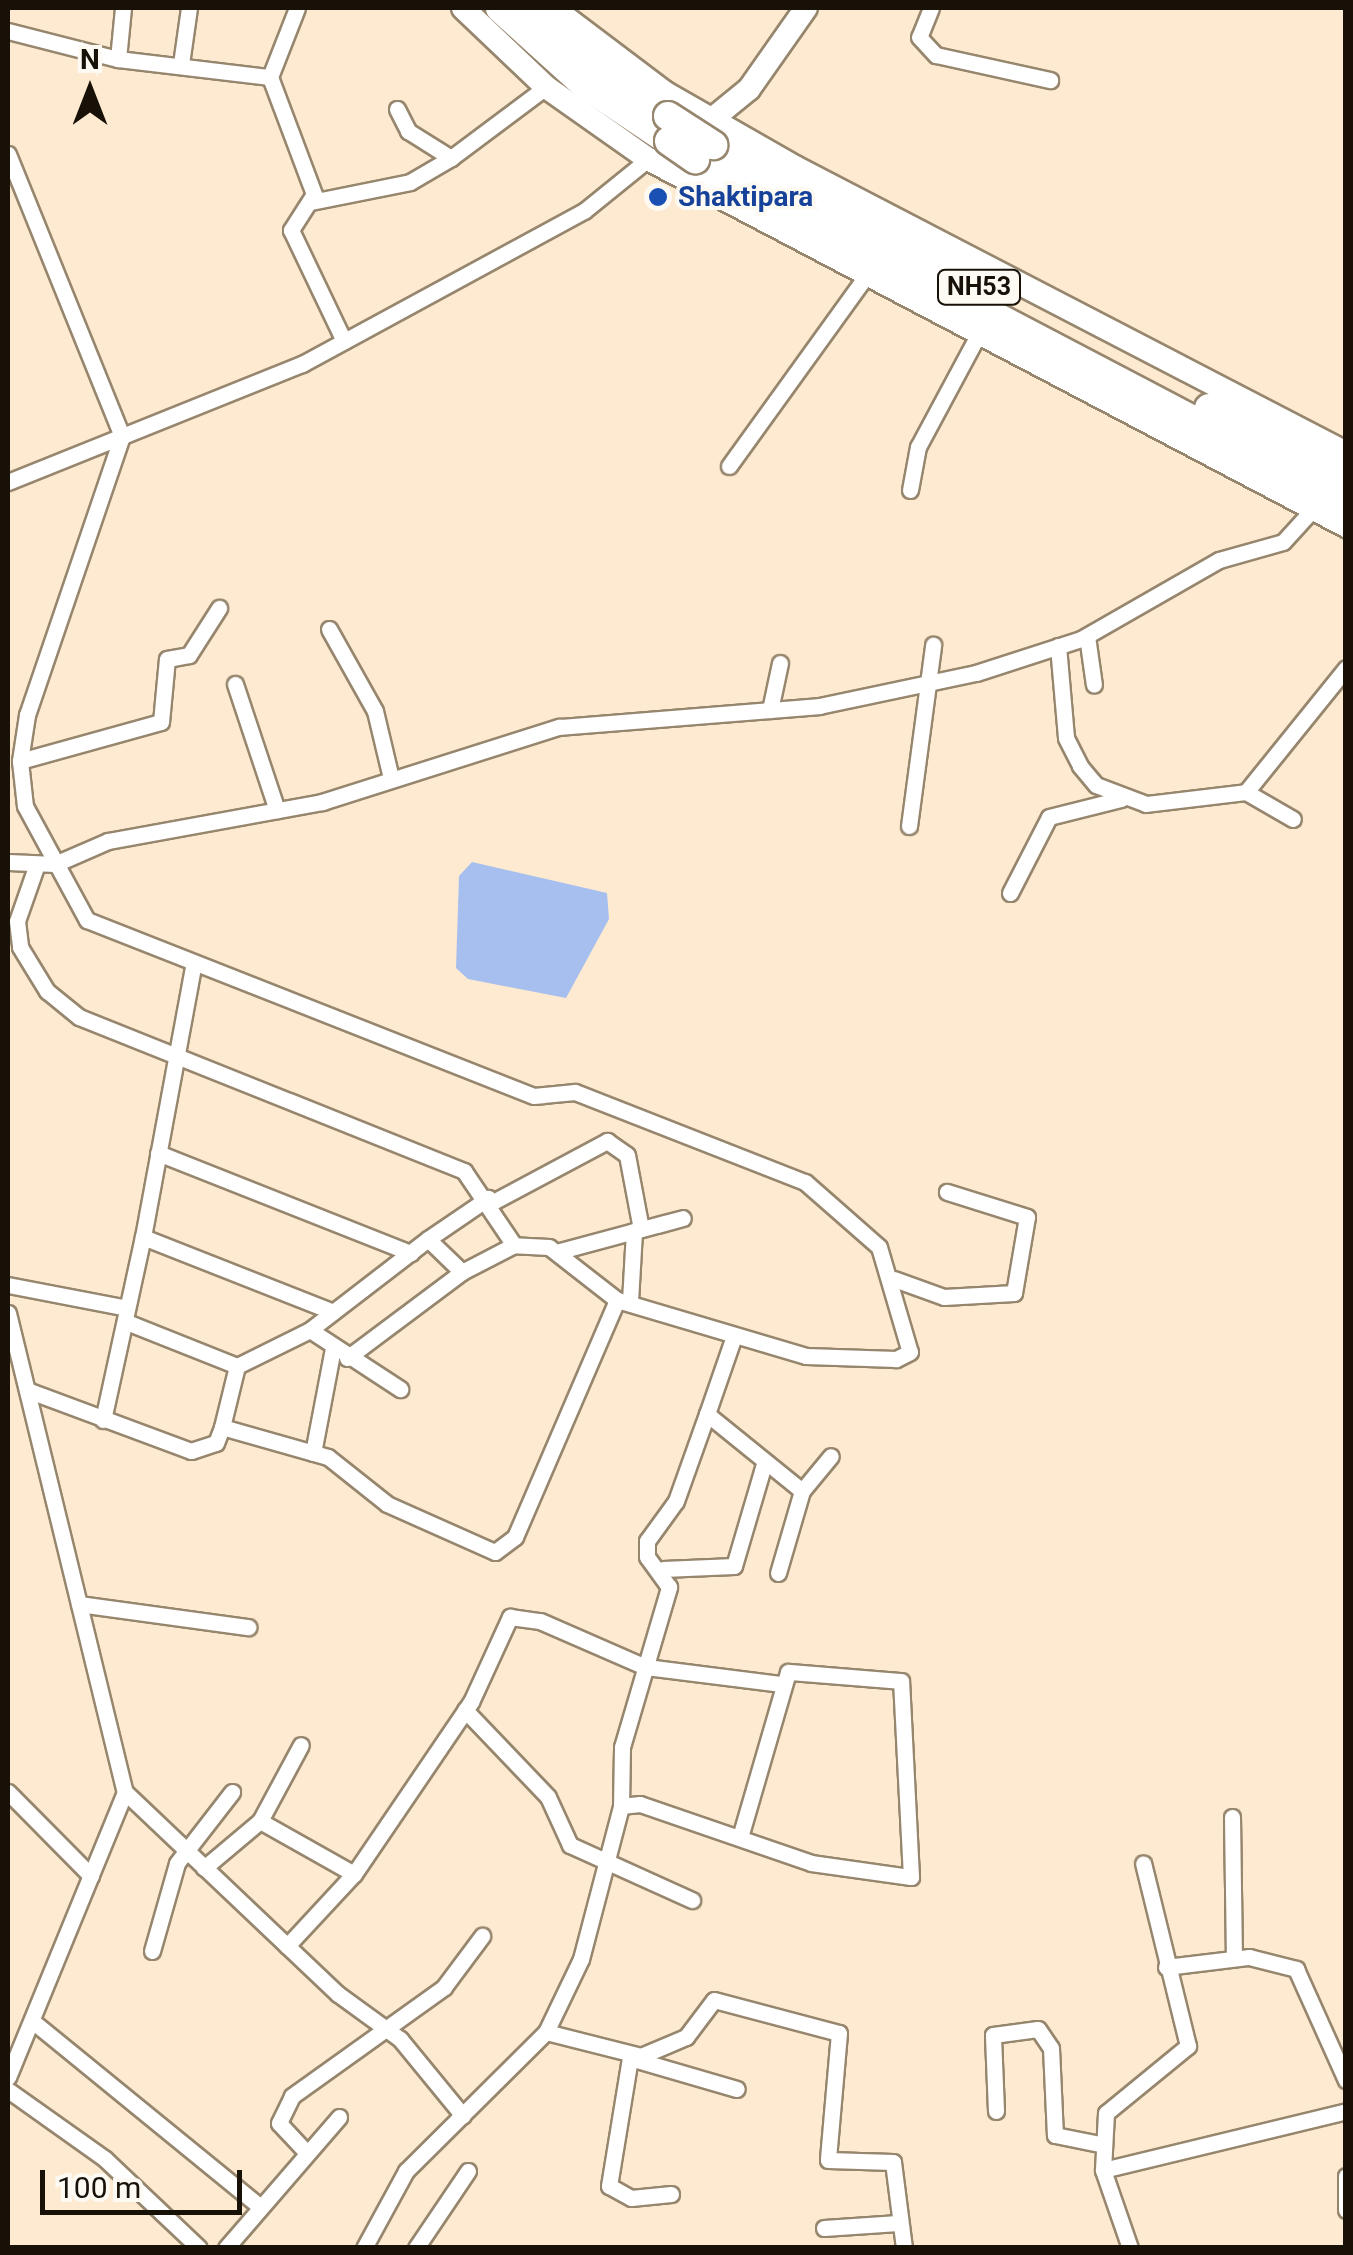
<!DOCTYPE html>
<style>
body{margin:0}
#map{position:relative;width:1353px;height:2255px;overflow:hidden;background:#fdead0;font-family:Roboto,sans-serif}
div>[style]{position:absolute}
.water>*{inset:0;background:#a6bfee}
.roads{filter:drop-shadow(2px 0 #97866e) drop-shadow(-2px 0 #97866e) drop-shadow(0 2px #97866e) drop-shadow(0 -2px #97866e)}
.street>*{height:15px;margin:-7.5px;padding:0 7.5px;transform-origin:7.5px;border-radius:7.5px;background:#fff}
.secondary>*{height:22px;margin:-11px;padding:0 11px;transform-origin:11px;border-radius:11px;background:#fff}
.highway>*{height:28px;margin:-14px;padding:0 14px;transform-origin:14px;border-radius:14px;background:#fff}
.bridges{filter:drop-shadow(2px 0 #97866e) drop-shadow(-2px 0 #97866e) drop-shadow(0 2px #97866e) drop-shadow(0 -2px #97866e)}
.highway-bridge>*{height:28px;margin:-14px;padding:0 14px;transform-origin:14px;border-radius:14px;background:#fff}
.dots>*{width:28px;height:28px;translate:-50% -50%;box-sizing:border-box;border:5px solid #fdfaf4;border-radius:50%}
span{translate:-50% -50%;white-space:nowrap;text-align:center;line-height:1.15;-webkit-text-stroke:8px #fdfaf4;paint-order:stroke}
.shield-label span{padding:2px 8px;background:#fdfaf4;border:2px solid;border-radius:8px;-webkit-text-stroke-width:0}
.shield-label{font-size:25px;color:#181108;font-weight:700}
.transit-label{font-size:28px;color:#164399;font-weight:700}
.left{translate:0 -50%;text-align:left}
.frame{position:absolute;inset:0;border:10px solid #181108;pointer-events:none}
.north{position:absolute;left:40px;top:40px;width:100px;height:100px;-webkit-text-stroke:8px #fdfaf4;paint-order:stroke;rotate:0deg;font-size:28px;font-weight:700;line-height:40px;text-align:center;color:#181108}
.north::after{content:'';display:block;margin:auto;width:35px;height:45px;background:#181108;clip-path:polygon(50% 0,100% 100%,50% 72%,0 100%)}
.scale{position:absolute;left:40px;top:2170px;width:202px;height:45px;box-sizing:border-box;border:5px solid #181108;border-top:0;padding-left:12px;font-size:30px;line-height:35px;white-space:nowrap;color:#181108;-webkit-text-stroke:8px #fdfaf4;paint-order:stroke}
</style>
<div id="map">
<div class="water">
<div style="clip-path:polygon(472px 862px,607px 893px,609px 919px,566px 998px,468px 979px,456px 968px,459px 876px)"></div>
</div>
<div class="roads">
<div class="street">
<div style="left:931px;top:8px;width:31px;rotate:112deg"></div>
<div style="left:919px;top:37px;width:25px;rotate:47deg"></div>
<div style="left:936px;top:55px;width:117px;rotate:12.4deg"></div>
<div style="left:8px;top:31px;width:114px;rotate:14.3deg"></div>
<div style="left:118px;top:59px;width:153px;rotate:6.8deg"></div>
<div style="left:270px;top:77px;width:74px;rotate:-68.6deg"></div>
<div style="left:118px;top:59px;width:51px;rotate:-84.4deg"></div>
<div style="left:181px;top:64px;width:57px;rotate:-81.9deg"></div>
<div style="left:270px;top:77px;width:125px;rotate:69.4deg"></div>
<div style="left:314px;top:194px;width:43px;rotate:122.6deg"></div>
<div style="left:291px;top:230px;width:123px;rotate:64.5deg"></div>
<div style="left:397px;top:109px;width:25px;rotate:63deg"></div>
<div style="left:408px;top:131px;width:51px;rotate:32.1deg"></div>
<div style="left:451px;top:158px;width:119px;rotate:-36.8deg"></div>
<div style="left:8px;top:154px;width:304px;rotate:68deg"></div>
<div style="left:122px;top:436px;width:295px;rotate:108.8deg"></div>
<div style="left:27px;top:715px;width:47px;rotate:98.7deg"></div>
<div style="left:20px;top:761px;width:45px;rotate:83.7deg"></div>
<div style="left:25px;top:806px;width:130px;rotate:61.5deg"></div>
<div style="left:87px;top:920px;width:480px;rotate:21.5deg"></div>
<div style="left:534px;top:1096px;width:41px;rotate:-5.6deg"></div>
<div style="left:575px;top:1092px;width:247px;rotate:21.4deg"></div>
<div style="left:805px;top:1182px;width:98px;rotate:41.3deg"></div>
<div style="left:879px;top:1247px;width:109px;rotate:73.6deg"></div>
<div style="left:910px;top:1352px;width:16px;rotate:153deg"></div>
<div style="left:896px;top:1359px;width:90px;rotate:-178.1deg"></div>
<div style="left:806px;top:1356px;width:197px;rotate:-163.5deg"></div>
<div style="left:311px;top:202px;width:101px;rotate:-11.4deg"></div>
<div style="left:410px;top:182px;width:48px;rotate:-30.3deg"></div>
<div style="left:729px;top:466px;width:234px;rotate:-54.2deg"></div>
<div style="left:8px;top:482px;width:317px;rotate:-21.9deg"></div>
<div style="left:302px;top:364px;width:321px;rotate:-28.5deg"></div>
<div style="left:584px;top:211px;width:87px;rotate:-39deg"></div>
<div style="left:910px;top:490px;width:44px;rotate:-79.5deg"></div>
<div style="left:918px;top:447px;width:127px;rotate:-61.8deg"></div>
<div style="left:329px;top:629px;width:94px;rotate:60.7deg"></div>
<div style="left:375px;top:711px;width:69px;rotate:76.6deg"></div>
<div style="left:1087px;top:636px;width:49px;rotate:81.9deg"></div>
<div style="left:1058px;top:646px;width:92px;rotate:85deg"></div>
<div style="left:1066px;top:738px;width:31px;rotate:63deg"></div>
<div style="left:1080px;top:766px;width:25px;rotate:50deg"></div>
<div style="left:1096px;top:785px;width:53px;rotate:20.8deg"></div>
<div style="left:1146px;top:804px;width:101px;rotate:-6.8deg"></div>
<div style="left:1246px;top:792px;width:159px;rotate:-51.1deg"></div>
<div style="left:235px;top:684px;width:133px;rotate:71.6deg"></div>
<div style="left:770px;top:710px;width:48px;rotate:-78deg"></div>
<div style="left:20px;top:761px;width:146px;rotate:-15.5deg"></div>
<div style="left:161px;top:722px;width:63px;rotate:-84.6deg"></div>
<div style="left:167px;top:659px;width:22px;rotate:-10deg"></div>
<div style="left:189px;top:655px;width:56px;rotate:-57.4deg"></div>
<div style="left:1246px;top:792px;width:54px;rotate:29.9deg"></div>
<div style="left:909px;top:826px;width:183px;rotate:-82.4deg"></div>
<div style="left:8px;top:862px;width:47px;rotate:2.4deg"></div>
<div style="left:55px;top:864px;width:58px;rotate:-23.5deg"></div>
<div style="left:108px;top:841px;width:218px;rotate:-10.3deg"></div>
<div style="left:322px;top:802px;width:249px;rotate:-17.6deg"></div>
<div style="left:559px;top:727px;width:261px;rotate:-4.6deg"></div>
<div style="left:819px;top:706px;width:160px;rotate:-11.9deg"></div>
<div style="left:976px;top:673px;width:110px;rotate:-17.9deg"></div>
<div style="left:1081px;top:639px;width:159px;rotate:-29.8deg"></div>
<div style="left:1219px;top:560px;width:66px;rotate:-15.7deg"></div>
<div style="left:1283px;top:542px;width:45px;rotate:-47.7deg"></div>
<div style="left:37px;top:864px;width:60px;rotate:109.3deg"></div>
<div style="left:17px;top:921px;width:26px;rotate:83deg"></div>
<div style="left:20px;top:947px;width:52px;rotate:58.5deg"></div>
<div style="left:47px;top:991px;width:41px;rotate:39.1deg"></div>
<div style="left:79px;top:1017px;width:415px;rotate:21.8deg"></div>
<div style="left:464px;top:1171px;width:89px;rotate:56deg"></div>
<div style="left:1010px;top:893px;width:85px;rotate:-62.8deg"></div>
<div style="left:1049px;top:817px;width:74px;rotate:-14deg"></div>
<div style="left:158px;top:1153px;width:272px;rotate:21.6deg"></div>
<div style="left:491px;top:1203px;width:132px;rotate:-28.1deg"></div>
<div style="left:607px;top:1141px;width:24px;rotate:35deg"></div>
<div style="left:627px;top:1155px;width:75px;rotate:79.3deg"></div>
<div style="left:143px;top:1237px;width:275px;rotate:-79.5deg"></div>
<div style="left:428px;top:1239px;width:73px;rotate:-34.3deg"></div>
<div style="left:560px;top:1251px;width:127px;rotate:-15deg"></div>
<div style="left:894px;top:1279px;width:53px;rotate:19.8deg"></div>
<div style="left:944px;top:1297px;width:70px;rotate:-3.3deg"></div>
<div style="left:1014px;top:1293px;width:77px;rotate:-80.3deg"></div>
<div style="left:1027px;top:1217px;width:84px;rotate:-162.6deg"></div>
<div style="left:8px;top:1285px;width:121px;rotate:10.9deg"></div>
<div style="left:630px;top:1301px;width:70px;rotate:-86.7deg"></div>
<div style="left:8px;top:1313px;width:493px;rotate:76.3deg"></div>
<div style="left:125px;top:1792px;width:308px;rotate:112.3deg"></div>
<div style="left:129px;top:1323px;width:116px;rotate:21.7deg"></div>
<div style="left:237px;top:1366px;width:63px;rotate:103.8deg"></div>
<div style="left:310px;top:1330px;width:108px;rotate:33.2deg"></div>
<div style="left:733px;top:1339px;width:79px;rotate:109.1deg"></div>
<div style="left:707px;top:1414px;width:122px;rotate:39deg"></div>
<div style="left:802px;top:1491px;width:45px;rotate:-50.4deg"></div>
<div style="left:347px;top:1358px;width:144px;rotate:-36.8deg"></div>
<div style="left:27px;top:1390px;width:175px;rotate:20.4deg"></div>
<div style="left:191px;top:1451px;width:26px;rotate:-18deg"></div>
<div style="left:216px;top:1443px;width:17px;rotate:-69deg"></div>
<div style="left:222px;top:1427px;width:110px;rotate:15.8deg"></div>
<div style="left:328px;top:1457px;width:75px;rotate:38.5deg"></div>
<div style="left:387px;top:1504px;width:118px;rotate:24deg"></div>
<div style="left:495px;top:1552px;width:25px;rotate:-37deg"></div>
<div style="left:515px;top:1537px;width:258px;rotate:-66.7deg"></div>
<div style="left:617px;top:1300px;width:86px;rotate:-142.1deg"></div>
<div style="left:549px;top:1247px;width:35px;rotate:-177deg"></div>
<div style="left:514px;top:1245px;width:59px;rotate:152.6deg"></div>
<div style="left:462px;top:1272px;width:47px;rotate:-135.9deg"></div>
<div style="left:428px;top:1239px;width:149px;rotate:142.4deg"></div>
<div style="left:310px;top:1330px;width:81px;rotate:153.7deg"></div>
<div style="left:103px;top:1420px;width:187px;rotate:-77.7deg"></div>
<div style="left:143px;top:1237px;width:204px;rotate:21.5deg"></div>
<div style="left:313px;top:1453px;width:107px;rotate:-79.2deg"></div>
<div style="left:663px;top:1569px;width:71px;rotate:-2.4deg"></div>
<div style="left:734px;top:1566px;width:106px;rotate:-73.6deg"></div>
<div style="left:778px;top:1573px;width:85px;rotate:-73.7deg"></div>
<div style="left:79px;top:1604px;width:171px;rotate:7.8deg"></div>
<div style="left:465px;top:1710px;width:120px;rotate:46.3deg"></div>
<div style="left:548px;top:1797px;width:53px;rotate:65.4deg"></div>
<div style="left:570px;top:1845px;width:134px;rotate:24.3deg"></div>
<div style="left:8px;top:1792px;width:118px;rotate:45.3deg"></div>
<div style="left:125px;top:1792px;width:294px;rotate:43.5deg"></div>
<div style="left:338px;top:1994px;width:77px;rotate:36deg"></div>
<div style="left:400px;top:2039px;width:99px;rotate:50.7deg"></div>
<div style="left:621px;top:1806px;width:59px;rotate:-89deg"></div>
<div style="left:622px;top:1747px;width:167px;rotate:-73.6deg"></div>
<div style="left:669px;top:1587px;width:37px;rotate:-126deg"></div>
<div style="left:647px;top:1557px;width:16px;rotate:-90deg"></div>
<div style="left:647px;top:1541px;width:49px;rotate:-54.1deg"></div>
<div style="left:676px;top:1501px;width:92px;rotate:-70.4deg"></div>
<div style="left:1232px;top:1817px;width:140px;rotate:89.2deg"></div>
<div style="left:260px;top:1821px;width:86px;rotate:-61.7deg"></div>
<div style="left:204px;top:1868px;width:73px;rotate:-40deg"></div>
<div style="left:260px;top:1821px;width:108px;rotate:29.4deg"></div>
<div style="left:287px;top:1946px;width:98px;rotate:-47.1deg"></div>
<div style="left:354px;top:1874px;width:208px;rotate:-55.8deg"></div>
<div style="left:471px;top:1702px;width:94px;rotate:-65.4deg"></div>
<div style="left:510px;top:1617px;width:30px;rotate:8deg"></div>
<div style="left:540px;top:1621px;width:116px;rotate:23.5deg"></div>
<div style="left:646px;top:1667px;width:135px;rotate:7.2deg"></div>
<div style="left:152px;top:1951px;width:91px;rotate:-74.1deg"></div>
<div style="left:177px;top:1863px;width:90px;rotate:-52.2deg"></div>
<div style="left:1166px;top:1967px;width:84px;rotate:-6.9deg"></div>
<div style="left:1249px;top:1957px;width:49px;rotate:14.3deg"></div>
<div style="left:1296px;top:1969px;width:122px;rotate:65.8deg"></div>
<div style="left:36px;top:2024px;width:289px;rotate:39.2deg"></div>
<div style="left:546px;top:2032px;width:98px;rotate:14.2deg"></div>
<div style="left:641px;top:2056px;width:49px;rotate:-22.9deg"></div>
<div style="left:686px;top:2037px;width:46px;rotate:-52.9deg"></div>
<div style="left:714px;top:2000px;width:129px;rotate:14.8deg"></div>
<div style="left:839px;top:2033px;width:127px;rotate:95deg"></div>
<div style="left:828px;top:2160px;width:65px;rotate:1.8deg"></div>
<div style="left:893px;top:2162px;width:87px;rotate:82.7deg"></div>
<div style="left:8px;top:2090px;width:119px;rotate:35.4deg"></div>
<div style="left:105px;top:2159px;width:129px;rotate:43.4deg"></div>
<div style="left:996px;top:2111px;width:76px;rotate:-92.3deg"></div>
<div style="left:993px;top:2035px;width:45px;rotate:-7.6deg"></div>
<div style="left:1038px;top:2029px;width:23px;rotate:56deg"></div>
<div style="left:1051px;top:2048px;width:87px;rotate:87.4deg"></div>
<div style="left:1055px;top:2135px;width:50px;rotate:11.5deg"></div>
<div style="left:307px;top:2153px;width:41px;rotate:-133deg"></div>
<div style="left:279px;top:2123px;width:30px;rotate:-64deg"></div>
<div style="left:292px;top:2096px;width:187px;rotate:-35.6deg"></div>
<div style="left:444px;top:1987px;width:64px;rotate:-53.3deg"></div>
<div style="left:1103px;top:2170px;width:250px;rotate:-13.6deg"></div>
<div style="left:1346px;top:2176px;width:34px;rotate:90deg"></div>
<div style="left:671px;top:2194px;width:40px;rotate:174.3deg"></div>
<div style="left:631px;top:2198px;width:25px;rotate:-151deg"></div>
<div style="left:609px;top:2186px;width:130px;rotate:-80.7deg"></div>
<div style="left:630px;top:2058px;width:111px;rotate:16.2deg"></div>
<div style="left:824px;top:2228px;width:74px;rotate:-3.9deg"></div>
<div style="left:226px;top:2248px;width:173px;rotate:-49.2deg"></div>
<div style="left:364px;top:2248px;width:88px;rotate:-61.4deg"></div>
<div style="left:406px;top:2171px;width:197px;rotate:-44.8deg"></div>
<div style="left:546px;top:2032px;width:81px;rotate:-64.4deg"></div>
<div style="left:581px;top:1959px;width:158px;rotate:-75.3deg"></div>
<div style="left:621px;top:1806px;width:19px;rotate:-6deg"></div>
<div style="left:640px;top:1804px;width:181px;rotate:19deg"></div>
<div style="left:811px;top:1863px;width:101px;rotate:8deg"></div>
<div style="left:911px;top:1877px;width:196px;rotate:-92.9deg"></div>
<div style="left:901px;top:1681px;width:113px;rotate:-175.4deg"></div>
<div style="left:788px;top:1672px;width:172px;rotate:106.2deg"></div>
<div style="left:416px;top:2248px;width:93px;rotate:-56deg"></div>
<div style="left:1130px;top:2248px;width:83px;rotate:-109.1deg"></div>
<div style="left:1103px;top:2170px;width:57px;rotate:-87deg"></div>
<div style="left:1106px;top:2113px;width:106px;rotate:-39.3deg"></div>
<div style="left:1188px;top:2046px;width:188px;rotate:-103.8deg"></div>
</div>
<div class="secondary">
<div style="left:463px;top:8px;width:115px;rotate:43.6deg"></div>
<div style="left:546px;top:87px;width:125px;rotate:35.2deg"></div>
<div style="left:648px;top:159px;width:789px;rotate:27.73deg"></div>
<div style="left:553px;top:8px;width:139px;rotate:37.1deg"></div>
<div style="left:664px;top:92px;width:151px;rotate:29.8deg"></div>
<div style="left:795px;top:167px;width:621px;rotate:27.43deg"></div>
<div style="left:711px;top:120px;width:49px;rotate:-39.2deg"></div>
<div style="left:749px;top:89px;width:99px;rotate:-54.9deg"></div>
</div>
<div class="highway">
<div style="left:500px;top:8px;width:113px;rotate:42.1deg"></div>
<div style="left:584px;top:84px;width:102px;rotate:33.8deg"></div>
<div style="left:526px;top:8px;width:178px;rotate:37.3deg"></div>
<div style="left:713px;top:145px;width:309px;rotate:28.2deg"></div>
<div style="left:695px;top:159px;width:735px;rotate:27.65deg"></div>
<div style="left:1209px;top:408px;width:154px;rotate:27.1deg"></div>
</div>
</div>
<div class="bridges">
<div class="highway-bridge">
<div style="left:668px;top:116px;width:54px;rotate:32.8deg"></div>
<div style="left:669px;top:141px;width:32px;rotate:35deg"></div>
</div>
</div>
<div class="dots">
<div style="left:658px;top:197px;background:#1a4fb4"></div>
</div>
<div class="shield-label">
<span style="left:979px;top:287px">NH53</span>
</div>
<div class="transit-label">
<span class="left" style="left:678px;top:197px">Shaktipara</span>
</div>
<div class="frame"></div>
<div class="north">N</div>
<div class="scale">100 m</div>
</div>
